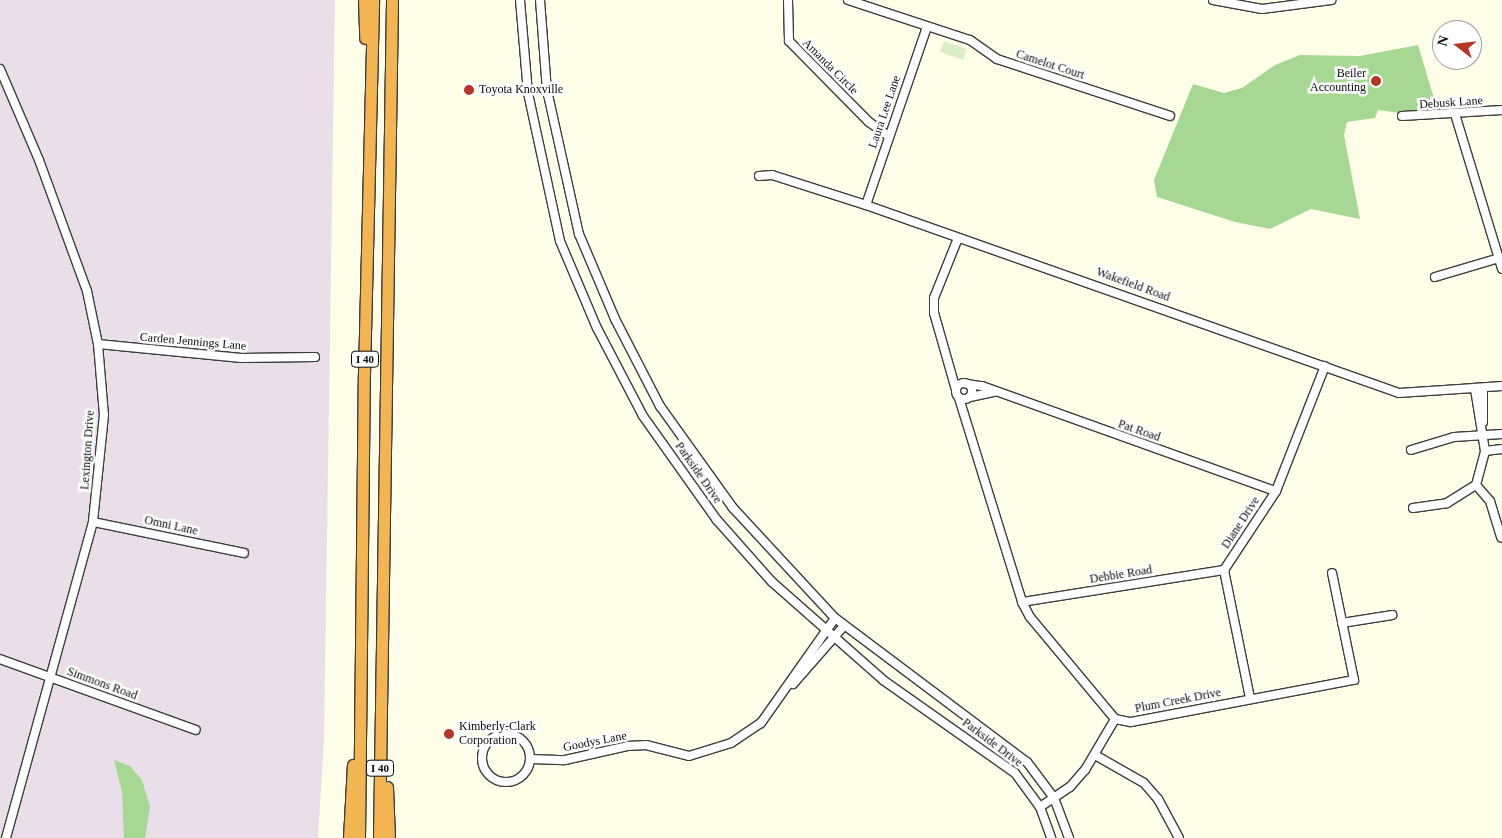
<!DOCTYPE html>
<style>
body{margin:0}
#map{position:relative;width:1502px;height:838px;overflow:hidden;background:#fffee8;font-family:Georgia,serif}
div>[style]{position:absolute}
.industrial>*{inset:0;background:#eadee9}
.forest>*{inset:0;background:#a7d893}
.pitch>*{inset:0;background:#daefc5}
.roads{filter:drop-shadow(1px 0 #3d3d3d) drop-shadow(-1px 0 #3d3d3d) drop-shadow(0 1px #3d3d3d) drop-shadow(0 -1px #3d3d3d)}
.minor>*{height:8px;margin:-4px;padding:0 4px;transform-origin:4px;border-radius:4px;background:#fff}
.minor>.ring{margin:-4px;padding:0;box-sizing:content-box;background:none;border:8px solid #fff;border-radius:50%}
.highway>*{height:11px;margin:-5.5px;padding:0 5.5px;transform-origin:5.5px;border-radius:5.5px;background:#f3b552}
.dots>*{width:14px;height:14px;translate:-50% -50%;box-sizing:border-box;border:2px solid #fff;border-radius:50%}
span{translate:-50% -50%;white-space:nowrap;text-align:center;line-height:1.15;-webkit-text-stroke:5px #fff;paint-order:stroke}
.shield-label span{padding:1px 4px;background:#fff;border:1px solid;border-radius:4px;-webkit-text-stroke-width:0}
.shield-label{font-size:11px;color:#0a0a0a;font-weight:700}
.street-label{font-size:12px;color:#0a0a0a}
.poi-label{font-size:12px;color:#0a0a0a}
.right{translate:-100% -50%;text-align:right}
.left{translate:0 -50%;text-align:left}
.north{position:absolute;left:1432px;top:20px;width:50px;height:50px;box-sizing:border-box;background:#fff;border:1px solid #9d9d9d;border-radius:50%;rotate:286deg;font-size:14px;font-weight:700;line-height:20px;text-align:center;color:#0a0a0a}
.north::after{content:'';display:block;margin:auto;width:18px;height:22px;background:#b73525;clip-path:polygon(50% 0,100% 100%,50% 72%,0 100%)}
</style>
<div id="map">
<div class="industrial">
<div style="clip-path:polygon(0 0,335px 0,324px 741px,318px 838px,0 838px)"></div>
</div>
<div class="forest">
<div style="clip-path:polygon(1418px 45px,1438px 112px,1407px 114px,1378px 110px,1375px 118px,1347px 122px,1344px 135px,1360px 219px,1311px 209px,1270px 229px,1235px 222px,1157px 197px,1154px 180px,1193px 84px,1224px 93px,1242px 88px,1275px 65px,1300px 55px,1360px 56px)"></div>
<div style="clip-path:polygon(114px 760px,130px 766px,142px 780px,150px 807px,145px 838px,124px 838px,122px 792px)"></div>
</div>
<div class="pitch">
<div style="clip-path:polygon(944px 41px,967px 49px,963px 60px,940px 52px)"></div>
</div>
<div class="roads">
<div class="minor">
<div style="left:520px;top:0;width:93px;rotate:85.1deg"></div>
<div style="left:528px;top:93px;width:151px;rotate:77.8deg"></div>
<div style="left:560px;top:241px;width:95px;rotate:67deg"></div>
<div style="left:597px;top:328px;width:99px;rotate:62.4deg"></div>
<div style="left:643px;top:416px;width:128px;rotate:54.6deg"></div>
<div style="left:717px;top:520px;width:83px;rotate:48.4deg"></div>
<div style="left:772px;top:582px;width:148px;rotate:41.4deg"></div>
<div style="left:883px;top:680px;width:161px;rotate:35.2deg"></div>
<div style="left:1015px;top:773px;width:42px;rotate:53.7deg"></div>
<div style="left:1040px;top:807px;width:33px;rotate:70deg"></div>
<div style="left:540px;top:0;width:90px;rotate:85.6deg"></div>
<div style="left:547px;top:90px;width:148px;rotate:77.5deg"></div>
<div style="left:579px;top:234px;width:92px;rotate:67deg"></div>
<div style="left:615px;top:319px;width:98px;rotate:62.7deg"></div>
<div style="left:660px;top:406px;width:125px;rotate:54.4deg"></div>
<div style="left:733px;top:508px;width:150px;rotate:47.2deg"></div>
<div style="left:835px;top:618px;width:240px;rotate:36.9deg"></div>
<div style="left:1027px;top:762px;width:45px;rotate:53.1deg"></div>
<div style="left:1054px;top:798px;width:43px;rotate:69.4deg"></div>
<div style="left:788px;top:0;width:41px;rotate:88.6deg"></div>
<div style="left:789px;top:41px;width:114px;rotate:45.4deg"></div>
<div style="left:869px;top:122px;width:24px;rotate:36deg"></div>
<div style="left:848px;top:0;width:128px;rotate:18.2deg"></div>
<div style="left:970px;top:40px;width:33px;rotate:35deg"></div>
<div style="left:997px;top:59px;width:182px;rotate:18.2deg"></div>
<div style="left:1213px;top:0;width:50px;rotate:10.4deg"></div>
<div style="left:1262px;top:9px;width:70px;rotate:-7.4deg"></div>
<div style="left:0;top:69px;width:99px;rotate:66.8deg"></div>
<div style="left:39px;top:160px;width:140px;rotate:69.9deg"></div>
<div style="left:87px;top:291px;width:54px;rotate:78.3deg"></div>
<div style="left:98px;top:344px;width:71px;rotate:85.2deg"></div>
<div style="left:104px;top:415px;width:108px;rotate:95.9deg"></div>
<div style="left:93px;top:522px;width:328px;rotate:105.4deg"></div>
<div style="left:1455px;top:114px;width:162px;rotate:73.1deg"></div>
<div style="left:1402px;top:116px;width:100px;rotate:-3.4deg"></div>
<div style="left:759px;top:176px;width:13px;rotate:-4deg"></div>
<div style="left:772px;top:175px;width:99px;rotate:17.7deg"></div>
<div style="left:866px;top:205px;width:565px;rotate:19.43deg"></div>
<div style="left:1399px;top:393px;width:103px;rotate:-3.9deg"></div>
<div style="left:866px;top:205px;width:188px;rotate:-71.1deg"></div>
<div style="left:1435px;top:277px;width:67px;rotate:-16.5deg"></div>
<div style="left:98px;top:344px;width:144px;rotate:5.6deg"></div>
<div style="left:241px;top:358px;width:74px;rotate:-0.8deg"></div>
<div class="ring" style="left:956px;top:383px;width:8px;height:8px"></div>
<div style="left:967px;top:384px;width:15px;rotate:8deg"></div>
<div style="left:982px;top:386px;width:312px;rotate:19.7deg"></div>
<div style="left:956px;top:390px;width:80px;rotate:-105.9deg"></div>
<div style="left:934px;top:313px;width:15px;rotate:-90deg"></div>
<div style="left:934px;top:298px;width:65px;rotate:-68.2deg"></div>
<div style="left:970px;top:397px;width:25px;rotate:-12deg"></div>
<div style="left:959px;top:398px;width:214px;rotate:72.8deg"></div>
<div style="left:1022px;top:602px;width:17px;rotate:62deg"></div>
<div style="left:1030px;top:617px;width:133px;rotate:50.2deg"></div>
<div style="left:1115px;top:719px;width:16px;rotate:11deg"></div>
<div style="left:1131px;top:722px;width:227px;rotate:-10.7deg"></div>
<div style="left:1354px;top:680px;width:109px;rotate:-101.6deg"></div>
<div style="left:1483px;top:422px;width:34px;rotate:-90deg"></div>
<div style="left:1411px;top:450px;width:45px;rotate:-16.8deg"></div>
<div style="left:1454px;top:437px;width:48px;rotate:-3.6deg"></div>
<div style="left:1485px;top:451px;width:17px;rotate:-7deg"></div>
<div style="left:1476px;top:485px;width:21px;rotate:49deg"></div>
<div style="left:1490px;top:501px;width:38px;rotate:73deg"></div>
<div style="left:1413px;top:508px;width:34px;rotate:-8deg"></div>
<div style="left:1447px;top:503px;width:34px;rotate:-32deg"></div>
<div style="left:1476px;top:485px;width:35px;rotate:-75deg"></div>
<div style="left:1485px;top:451px;width:63px;rotate:-99.2deg"></div>
<div style="left:93px;top:522px;width:154px;rotate:11.6deg"></div>
<div style="left:1022px;top:602px;width:205px;rotate:-9deg"></div>
<div style="left:1342px;top:623px;width:51px;rotate:-9.1deg"></div>
<div style="left:0;top:659px;width:208px;rotate:19.9deg"></div>
<div style="left:793px;top:684px;width:77px;rotate:-48.7deg"></div>
<div style="left:1250px;top:698px;width:131px;rotate:-101.5deg"></div>
<div style="left:1224px;top:570px;width:95px;rotate:-56.6deg"></div>
<div style="left:1276px;top:491px;width:134px;rotate:-68.6deg"></div>
<div class="ring" style="left:482px;top:734px;width:40px;height:40px"></div>
<div style="left:1095px;top:755px;width:56px;rotate:29.7deg"></div>
<div style="left:1144px;top:783px;width:21px;rotate:49deg"></div>
<div style="left:1158px;top:799px;width:44px;rotate:61.7deg"></div>
<div style="left:531px;top:759px;width:34px;rotate:2deg"></div>
<div style="left:565px;top:760px;width:65px;rotate:-12.5deg"></div>
<div style="left:628px;top:746px;width:18px;rotate:-3deg"></div>
<div style="left:646px;top:745px;width:44px;rotate:14.3deg"></div>
<div style="left:689px;top:756px;width:44px;rotate:-17.2deg"></div>
<div style="left:731px;top:743px;width:36px;rotate:-34deg"></div>
<div style="left:761px;top:723px;width:128px;rotate:-54.8deg"></div>
<div style="left:1040px;top:807px;width:36px;rotate:-34deg"></div>
<div style="left:1070px;top:787px;width:23px;rotate:-49deg"></div>
<div style="left:1085px;top:770px;width:59px;rotate:-59.5deg"></div>
</div>
<div class="highway">
<div style="left:364px;top:0;width:38px;rotate:88deg"></div>
<div style="left:387px;top:787px;width:51px;rotate:87.8deg"></div>
<div style="left:349px;top:838px;width:73px;rotate:-86.9deg"></div>
<div style="left:359px;top:838px;width:464px;rotate:-89.4deg"></div>
<div style="left:364px;top:374px;width:374px;rotate:-88.6deg"></div>
<div style="left:379px;top:838px;width:838px;rotate:-89.11deg"></div>
</div>
</div>
<div class="dots">
<div style="left:1376px;top:81px;background:#b73525"></div>
<div style="left:469px;top:90px;background:#b73525"></div>
<div style="left:449px;top:734px;background:#b73525"></div>
</div>
<div class="shield-label">
<span style="left:365px;top:359px">I 40</span>
<span style="left:380px;top:768px">I 40</span>
</div>
<div class="street-label">
<span style="left:1050px;top:65px;rotate:18deg">Camelot Court</span>
<span style="left:830px;top:67px;rotate:45deg">Amanda Circle</span>
<span style="left:1451px;top:103px;rotate:-4deg">Debusk Lane</span>
<span style="left:885px;top:112px;rotate:-71deg">Laura Lee Lane</span>
<span style="left:1133px;top:285px;rotate:20deg">Wakefield Road</span>
<span style="left:193px;top:342px;rotate:5deg">Carden Jennings Lane</span>
<span style="left:1139px;top:431px;rotate:19deg">Pat Road</span>
<span style="left:88px;top:450px;rotate:-86deg">Lexington Drive</span>
<span style="left:698px;top:473px;rotate:55deg">Parkside Drive</span>
<span style="left:1241px;top:523px;rotate:-57deg">Diane Drive</span>
<span style="left:171px;top:526px;rotate:12deg">Omni Lane</span>
<span style="left:1121px;top:575px;rotate:-9deg">Debbie Road</span>
<span style="left:102px;top:684px;rotate:20deg">Simmons Road</span>
<span style="left:1178px;top:701px;rotate:-11deg">Plum Creek Drive</span>
<span style="left:595px;top:742px;rotate:-11deg">Goodys Lane</span>
<span style="left:992px;top:743px;rotate:37deg">Parkside Drive</span>
</div>
<div class="poi-label">
<span class="right" style="left:1366px;top:81px">Beiler<br>Accounting</span>
<span class="left" style="left:479px;top:90px">Toyota Knoxville</span>
<span class="left" style="left:459px;top:734px">Kimberly-Clark<br>Corporation</span>
</div>
<div class="north">N</div>
</div>
